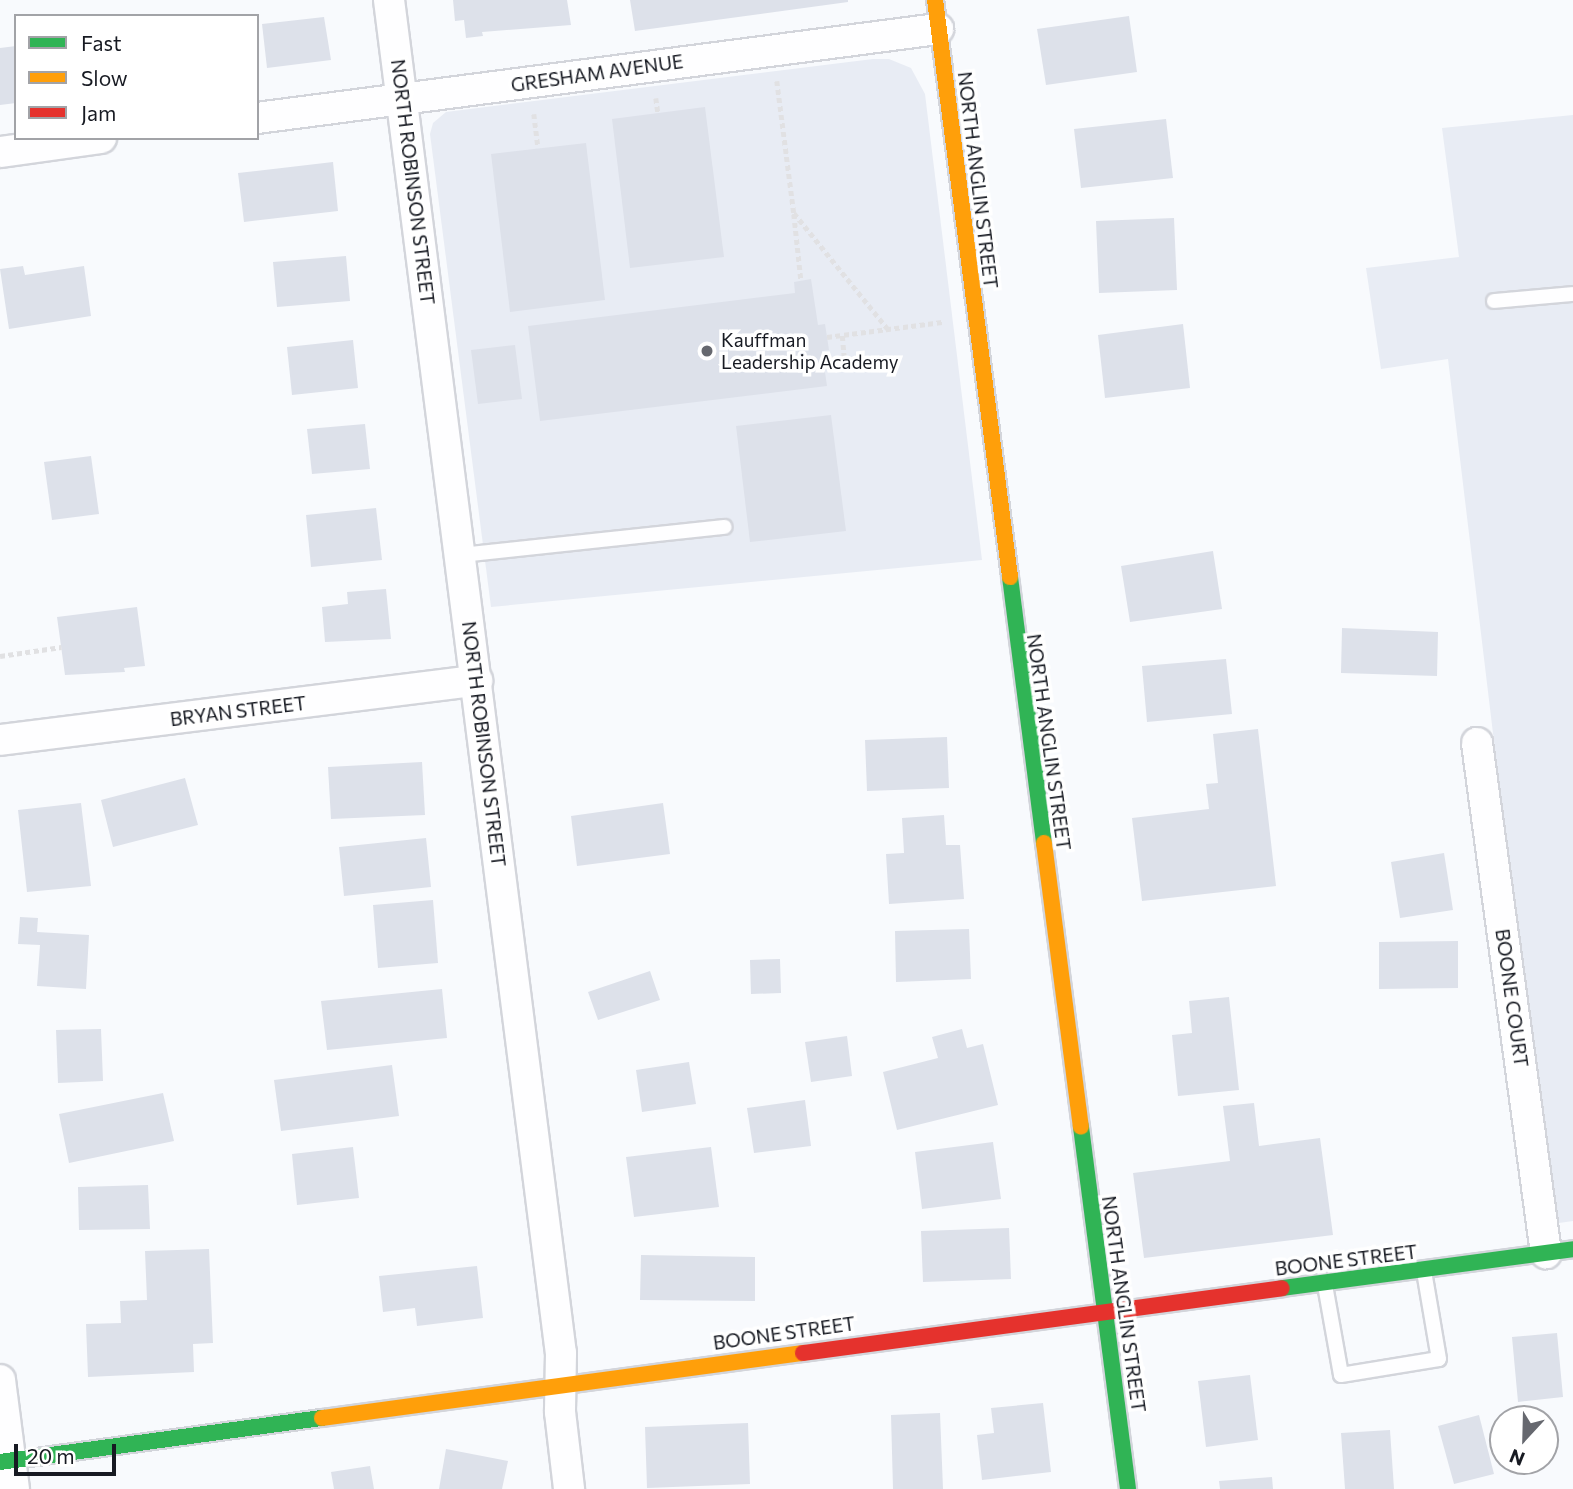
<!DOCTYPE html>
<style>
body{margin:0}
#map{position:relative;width:1573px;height:1489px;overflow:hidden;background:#f8fafd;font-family:Commissioner,sans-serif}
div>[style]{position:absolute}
.built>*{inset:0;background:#e8ecf4}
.building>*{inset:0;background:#dde1ea}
.path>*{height:4.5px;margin-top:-2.25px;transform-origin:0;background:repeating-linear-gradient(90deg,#e1e1e3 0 5px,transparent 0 8.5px)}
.roads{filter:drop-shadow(2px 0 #d3d5db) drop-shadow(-2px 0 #d3d5db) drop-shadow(0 2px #d3d5db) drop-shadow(0 -2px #d3d5db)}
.lane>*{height:14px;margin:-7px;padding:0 7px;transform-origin:7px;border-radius:7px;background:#fefeff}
.street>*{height:30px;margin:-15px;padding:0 15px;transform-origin:15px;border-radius:15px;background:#fefeff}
.fast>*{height:16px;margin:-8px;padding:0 8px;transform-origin:8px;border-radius:8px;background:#30b455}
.slow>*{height:16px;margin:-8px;padding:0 8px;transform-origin:8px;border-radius:8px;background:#ff9f0a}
.jam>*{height:16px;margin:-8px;padding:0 8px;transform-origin:8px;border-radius:8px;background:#e5322d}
.dots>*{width:19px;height:19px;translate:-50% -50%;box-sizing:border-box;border:4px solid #fff;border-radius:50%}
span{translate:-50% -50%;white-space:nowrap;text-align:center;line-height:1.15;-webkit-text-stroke:7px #fff;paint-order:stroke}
.street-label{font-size:19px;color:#171a22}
.poi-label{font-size:19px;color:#171a22}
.left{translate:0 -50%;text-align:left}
.legend{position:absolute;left:14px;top:14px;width:245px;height:126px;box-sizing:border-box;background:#fff;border:2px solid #a2a3a7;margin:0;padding:9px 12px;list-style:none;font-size:21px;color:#171a22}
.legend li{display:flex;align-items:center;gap:14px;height:35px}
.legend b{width:35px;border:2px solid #a2a3a7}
.north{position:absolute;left:1489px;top:1405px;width:70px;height:70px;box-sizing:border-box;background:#fff;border:2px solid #a2a3a7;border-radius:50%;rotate:202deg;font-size:19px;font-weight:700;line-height:28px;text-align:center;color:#171a22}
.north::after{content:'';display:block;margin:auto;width:24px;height:32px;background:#66686f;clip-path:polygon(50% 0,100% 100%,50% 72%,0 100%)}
.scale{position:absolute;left:14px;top:1444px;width:102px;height:32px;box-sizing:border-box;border:4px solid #171a22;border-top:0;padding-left:9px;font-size:21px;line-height:24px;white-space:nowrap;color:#171a22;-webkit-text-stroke:5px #fff;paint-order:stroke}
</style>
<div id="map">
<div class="built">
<div style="clip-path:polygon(873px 59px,889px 59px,911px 68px,925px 94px,982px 560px,491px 607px,430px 134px,433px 123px,446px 112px)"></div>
<div style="clip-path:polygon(1573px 115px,1573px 1221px,1552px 1224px,1448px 359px,1381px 369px,1366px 268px,1459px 257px,1442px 128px)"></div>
</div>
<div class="building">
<div style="clip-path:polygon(453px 0,567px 0,571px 25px,482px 32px,483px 36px,466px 38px,464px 20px,455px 21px)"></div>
<div style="clip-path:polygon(630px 0,848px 0,848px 2px,635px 31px)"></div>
<div style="clip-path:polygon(1129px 16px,1137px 72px,1046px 85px,1037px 29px)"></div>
<div style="clip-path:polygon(324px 17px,331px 60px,267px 68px,262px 24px)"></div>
<div style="clip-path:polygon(16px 46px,16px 103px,0 105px,0 48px)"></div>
<div style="clip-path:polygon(705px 107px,724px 257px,630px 268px,612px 119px)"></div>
<div style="clip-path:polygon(1166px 119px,1173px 178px,1081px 188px,1074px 129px)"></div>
<div style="clip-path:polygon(586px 143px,605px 300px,510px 312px,491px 154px)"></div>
<div style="clip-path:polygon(333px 162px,338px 211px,244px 222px,238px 173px)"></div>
<div style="clip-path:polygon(1174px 218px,1177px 290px,1099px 293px,1096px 221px)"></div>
<div style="clip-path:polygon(346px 256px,350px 301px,277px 307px,273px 262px)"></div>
<div style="clip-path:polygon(23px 266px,25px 275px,84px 266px,91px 316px,9px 329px,0 269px)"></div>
<div style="clip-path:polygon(811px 279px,818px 325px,825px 324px,829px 350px,822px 351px,827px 386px,540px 421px,528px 326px,795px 293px,794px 282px)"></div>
<div style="clip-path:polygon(1183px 324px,1190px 388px,1105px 398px,1098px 335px)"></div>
<div style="clip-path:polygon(353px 340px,358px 388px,292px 395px,287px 347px)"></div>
<div style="clip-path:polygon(515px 345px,522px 399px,478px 404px,471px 350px)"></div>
<div style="clip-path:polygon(831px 415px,846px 531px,750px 542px,736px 426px)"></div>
<div style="clip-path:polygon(365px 424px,370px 469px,312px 474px,307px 429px)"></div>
<div style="clip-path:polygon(91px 456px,99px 514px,52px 520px,44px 462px)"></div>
<div style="clip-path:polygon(376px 508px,382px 560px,311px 567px,306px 515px)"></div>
<div style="clip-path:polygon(1213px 551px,1222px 609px,1130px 622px,1121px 566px)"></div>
<div style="clip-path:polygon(386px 589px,391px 639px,325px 642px,322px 607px,348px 604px,347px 592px)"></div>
<div style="clip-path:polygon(137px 607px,145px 666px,124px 668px,125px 672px,65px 675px,57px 617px)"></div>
<div style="clip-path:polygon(1342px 628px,1438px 632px,1437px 676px,1341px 673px)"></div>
<div style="clip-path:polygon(1226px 659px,1232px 714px,1147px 722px,1142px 666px)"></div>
<div style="clip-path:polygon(1258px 729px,1276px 886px,1142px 901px,1132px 818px,1209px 809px,1206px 784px,1218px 783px,1213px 734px)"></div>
<div style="clip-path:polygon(947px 737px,949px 788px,867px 791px,865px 740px)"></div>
<div style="clip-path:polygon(422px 762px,425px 815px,331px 819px,328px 767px)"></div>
<div style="clip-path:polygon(185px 778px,198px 825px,113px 847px,101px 800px)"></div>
<div style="clip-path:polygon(81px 803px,91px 886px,27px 892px,18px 810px)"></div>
<div style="clip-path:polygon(663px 803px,670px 854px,577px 866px,571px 816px)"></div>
<div style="clip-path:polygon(944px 815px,946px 845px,960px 845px,964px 899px,889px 904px,886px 854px,904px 853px,902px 818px)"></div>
<div style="clip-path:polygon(426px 838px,431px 887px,344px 896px,339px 847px)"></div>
<div style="clip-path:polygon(1444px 853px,1453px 910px,1400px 918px,1391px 862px)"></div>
<div style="clip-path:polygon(433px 900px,438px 963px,378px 968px,373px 905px)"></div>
<div style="clip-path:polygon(20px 917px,38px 918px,37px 932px,89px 935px,86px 989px,37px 986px,40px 945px,18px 944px)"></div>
<div style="clip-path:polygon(969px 929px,971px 979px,896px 982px,895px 931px)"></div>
<div style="clip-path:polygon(1458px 941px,1458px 988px,1379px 989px,1379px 942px)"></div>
<div style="clip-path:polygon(780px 959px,781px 993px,751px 994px,750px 960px)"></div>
<div style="clip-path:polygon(650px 971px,660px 1000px,598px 1020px,588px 992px)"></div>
<div style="clip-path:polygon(442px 989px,447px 1038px,327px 1050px,321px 1001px)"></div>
<div style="clip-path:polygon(1229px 997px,1239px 1090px,1178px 1096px,1172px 1035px,1192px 1033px,1189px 1001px)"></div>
<div style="clip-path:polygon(101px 1029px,103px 1081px,58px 1083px,56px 1030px)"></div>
<div style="clip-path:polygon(962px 1029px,967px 1048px,983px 1044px,998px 1105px,897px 1130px,883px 1072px,938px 1058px,932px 1037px)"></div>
<div style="clip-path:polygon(847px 1036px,852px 1076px,811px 1082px,805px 1042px)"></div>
<div style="clip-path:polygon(689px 1062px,696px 1104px,642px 1112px,636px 1070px)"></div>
<div style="clip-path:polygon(392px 1065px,399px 1116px,281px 1131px,274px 1080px)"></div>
<div style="clip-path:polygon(163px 1093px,174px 1141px,69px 1163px,59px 1114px)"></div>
<div style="clip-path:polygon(805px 1100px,811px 1146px,754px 1153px,747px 1108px)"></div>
<div style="clip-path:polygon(1254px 1103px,1259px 1146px,1320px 1138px,1333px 1235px,1144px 1258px,1133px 1173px,1230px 1161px,1223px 1106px)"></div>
<div style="clip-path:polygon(993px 1142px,1001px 1199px,922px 1209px,915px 1152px)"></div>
<div style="clip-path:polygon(353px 1147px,359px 1198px,297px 1205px,292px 1154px)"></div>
<div style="clip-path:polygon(711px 1147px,719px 1207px,634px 1217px,626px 1157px)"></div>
<div style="clip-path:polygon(148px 1185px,150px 1229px,79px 1230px,78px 1187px)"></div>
<div style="clip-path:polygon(1009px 1228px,1011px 1279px,923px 1282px,921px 1231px)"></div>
<div style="clip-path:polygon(209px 1249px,213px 1343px,193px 1344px,194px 1372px,88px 1377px,86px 1324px,121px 1323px,120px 1301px,147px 1300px,145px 1251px)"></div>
<div style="clip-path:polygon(641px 1255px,755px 1257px,755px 1301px,640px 1300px)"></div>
<div style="clip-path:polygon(477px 1266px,483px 1318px,417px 1326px,415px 1308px,383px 1312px,379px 1276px)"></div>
<div style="clip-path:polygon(1557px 1333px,1563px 1397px,1518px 1402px,1512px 1337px)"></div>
<div style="clip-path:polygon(1250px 1375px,1258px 1440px,1206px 1447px,1198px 1381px)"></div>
<div style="clip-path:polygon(1043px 1403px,1051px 1472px,982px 1480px,977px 1435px,994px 1433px,991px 1408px)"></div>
<div style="clip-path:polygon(940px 1413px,943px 1489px,893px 1489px,891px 1415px)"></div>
<div style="clip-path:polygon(1479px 1415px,1494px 1474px,1454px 1484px,1438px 1426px)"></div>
<div style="clip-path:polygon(748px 1423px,750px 1484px,647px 1488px,645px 1427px)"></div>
<div style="clip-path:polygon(1390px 1430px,1394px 1489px,1345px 1489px,1341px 1433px)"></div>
<div style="clip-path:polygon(446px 1449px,508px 1461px,502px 1489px,439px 1489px)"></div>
<div style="clip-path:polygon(370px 1466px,374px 1489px,334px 1489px,331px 1472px)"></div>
<div style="clip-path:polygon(1272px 1477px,1273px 1489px,1220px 1489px,1219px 1481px)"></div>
</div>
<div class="path">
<div style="left:777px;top:81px;width:133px;rotate:82.7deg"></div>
<div style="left:794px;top:213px;width:149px;rotate:51deg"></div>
<div style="left:656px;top:98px;width:15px;rotate:82deg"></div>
<div style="left:534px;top:114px;width:34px;rotate:83deg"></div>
<div style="left:794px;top:214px;width:66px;rotate:83.9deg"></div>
<div style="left:827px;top:337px;width:116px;rotate:-7.4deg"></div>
<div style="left:831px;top:359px;width:13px;rotate:-4deg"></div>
<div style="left:844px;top:358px;width:23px;rotate:-95deg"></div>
<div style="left:0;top:656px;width:62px;rotate:-8.4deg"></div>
</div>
<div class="roads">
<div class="lane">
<div style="left:1494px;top:301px;width:79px;rotate:-5.1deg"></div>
<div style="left:461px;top:555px;width:265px;rotate:-6.1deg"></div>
<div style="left:1325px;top:1285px;width:91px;rotate:79.9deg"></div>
<div style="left:1341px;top:1375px;width:99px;rotate:-9.3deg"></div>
<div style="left:1439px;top:1359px;width:89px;rotate:-99.7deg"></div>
</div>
<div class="street">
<div style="left:389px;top:0;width:1364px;rotate:82.76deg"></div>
<div style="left:561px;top:1353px;width:59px;rotate:91deg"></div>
<div style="left:560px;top:1412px;width:78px;rotate:83.3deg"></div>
<div style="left:257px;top:118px;width:687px;rotate:-7.45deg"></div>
<div style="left:0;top:152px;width:102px;rotate:-7.9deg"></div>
<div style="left:0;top:740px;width:481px;rotate:-7.1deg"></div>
<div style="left:1477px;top:743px;width:515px;rotate:82.3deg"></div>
<div style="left:0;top:1380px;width:110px;rotate:82.7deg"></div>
</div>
<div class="fast">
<div style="left:1010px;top:577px;width:268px;rotate:82.7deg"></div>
<div style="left:1081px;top:1127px;width:365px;rotate:82.6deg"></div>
<div style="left:1282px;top:1288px;width:294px;rotate:-7.6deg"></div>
<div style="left:0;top:1462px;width:325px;rotate:-7.8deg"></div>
</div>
<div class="slow">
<div style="left:935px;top:0;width:582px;rotate:82.59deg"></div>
<div style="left:1044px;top:843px;width:286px;rotate:82.6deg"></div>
<div style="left:322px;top:1418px;width:485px;rotate:-7.7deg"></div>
</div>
<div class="jam">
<div style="left:803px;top:1353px;width:483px;rotate:-7.7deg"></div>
</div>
</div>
<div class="dots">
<div style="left:707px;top:351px;background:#66686f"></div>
</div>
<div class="street-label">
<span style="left:597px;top:73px;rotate:-8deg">GRESHAM AVENUE</span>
<span style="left:978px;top:180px;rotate:83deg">NORTH ANGLIN STREET</span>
<span style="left:413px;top:182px;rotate:83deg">NORTH ROBINSON STREET</span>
<span style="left:238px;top:711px;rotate:-7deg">BRYAN STREET</span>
<span style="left:1049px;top:742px;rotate:82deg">NORTH ANGLIN STREET</span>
<span style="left:484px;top:744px;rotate:83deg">NORTH ROBINSON STREET</span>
<span style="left:1512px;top:998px;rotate:82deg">BOONE COURT</span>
<span style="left:1346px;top:1260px;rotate:-7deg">BOONE STREET</span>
<span style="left:1124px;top:1304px;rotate:82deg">NORTH ANGLIN STREET</span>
<span style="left:784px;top:1333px;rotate:-8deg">BOONE STREET</span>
</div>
<div class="poi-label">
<span class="left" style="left:721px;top:351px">Kauffman<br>Leadership Academy</span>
</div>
<ul class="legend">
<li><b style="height:9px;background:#30b455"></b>Fast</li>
<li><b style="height:9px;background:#ff9f0a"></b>Slow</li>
<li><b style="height:9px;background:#e5322d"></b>Jam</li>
</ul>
<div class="north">N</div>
<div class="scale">20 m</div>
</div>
